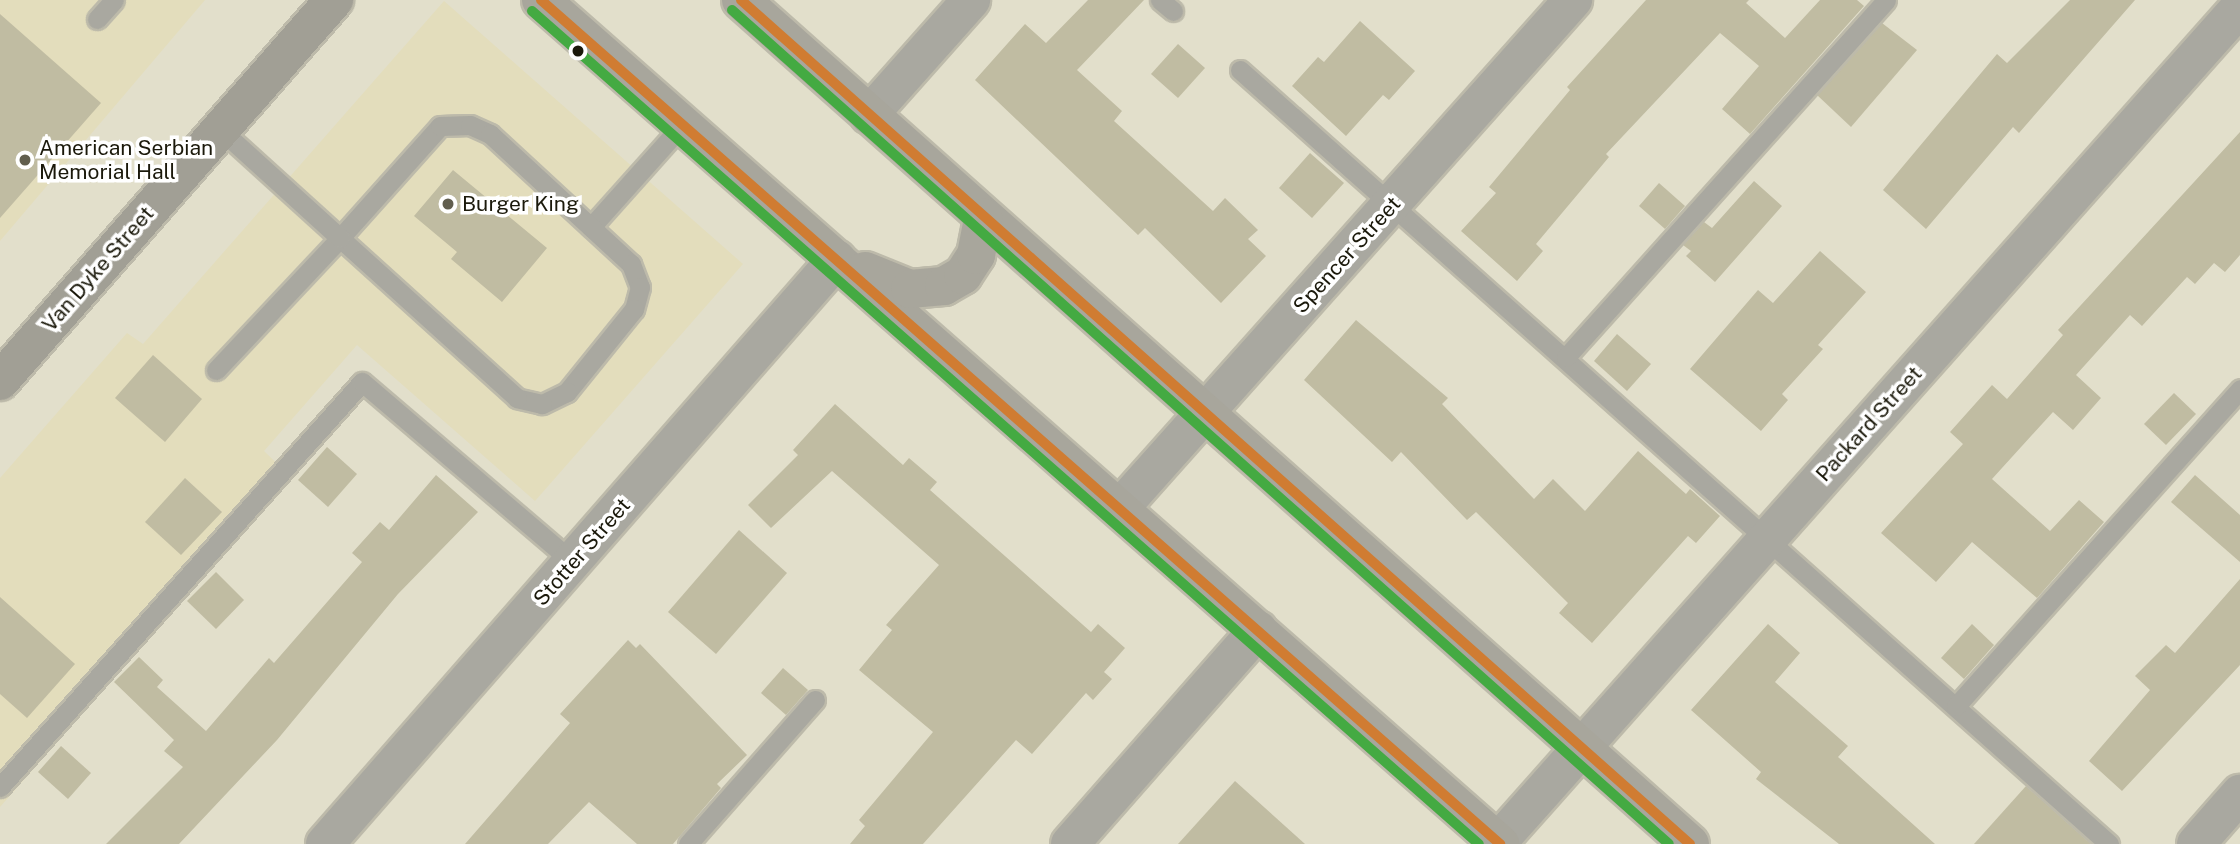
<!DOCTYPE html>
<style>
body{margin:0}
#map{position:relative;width:2240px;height:844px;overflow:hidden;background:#e2dfcb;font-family:"Public Sans",sans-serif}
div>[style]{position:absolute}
.built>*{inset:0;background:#e3ddbc}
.building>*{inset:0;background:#c0bca2}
.roads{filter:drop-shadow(2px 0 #bdbaaa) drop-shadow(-2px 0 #bdbaaa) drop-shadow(0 2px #bdbaaa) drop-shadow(0 -2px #bdbaaa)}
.lane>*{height:19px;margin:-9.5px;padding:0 9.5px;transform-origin:9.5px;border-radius:9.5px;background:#a9a8a0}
.street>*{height:38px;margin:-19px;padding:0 19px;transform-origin:19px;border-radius:19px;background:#a9a8a0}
.secondary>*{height:38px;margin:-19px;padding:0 19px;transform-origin:19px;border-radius:19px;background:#a8a69c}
.primary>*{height:38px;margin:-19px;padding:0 19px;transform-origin:19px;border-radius:19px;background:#a19f95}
.bus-1>*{height:10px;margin:-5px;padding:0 5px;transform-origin:5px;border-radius:5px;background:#d07c32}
.bus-2>*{height:10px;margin:-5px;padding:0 5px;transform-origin:5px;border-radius:5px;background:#44aa42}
.dots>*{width:19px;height:19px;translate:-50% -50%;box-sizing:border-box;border:4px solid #fff;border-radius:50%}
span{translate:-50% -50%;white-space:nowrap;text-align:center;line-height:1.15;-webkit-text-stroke:7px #fff;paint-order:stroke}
.poi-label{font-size:21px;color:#1b190b}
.left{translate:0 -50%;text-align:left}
.street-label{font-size:21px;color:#1b190b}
</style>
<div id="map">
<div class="built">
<div style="clip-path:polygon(0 0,205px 0,0 241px)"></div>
<div style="clip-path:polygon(444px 1px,743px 264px,535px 501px,357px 345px,264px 451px,291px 477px,0 807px,0 478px,127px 333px,143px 344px)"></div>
</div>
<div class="building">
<div style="clip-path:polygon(1088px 0,1144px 0,1077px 70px,1122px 111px,1114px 121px,1213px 211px,1225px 198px,1258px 230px,1248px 239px,1266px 256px,1221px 303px,1145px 228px,1138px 235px,975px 80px,1025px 24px,1046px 43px)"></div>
<div style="clip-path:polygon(1646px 0,1749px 0,1746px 3px,1785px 38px,1820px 0,1857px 0,1864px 6px,1750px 134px,1722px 109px,1759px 66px,1720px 33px,1606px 154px,1609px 157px,1536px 244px,1543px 251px,1517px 281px,1461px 231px,1496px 193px,1489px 187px,1570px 90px,1567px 87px)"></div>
<div style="clip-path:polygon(2070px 0,2135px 0,2019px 133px,2013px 127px,1926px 229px,1883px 190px,1997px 54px,2007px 63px)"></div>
<div style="clip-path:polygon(0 14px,101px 103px,0 218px)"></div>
<div style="clip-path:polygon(1360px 21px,1415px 71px,1389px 100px,1383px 95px,1346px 136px,1292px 86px,1318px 57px,1324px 62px)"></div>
<div style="clip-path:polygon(1882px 23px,1917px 50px,1851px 127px,1817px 95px)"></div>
<div style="clip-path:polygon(1178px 44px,1205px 68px,1178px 98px,1151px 74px)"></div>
<div style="clip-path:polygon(2240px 132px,2240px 255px,2225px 272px,2214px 263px,2195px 284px,2187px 277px,2142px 326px,2130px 315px,2076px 375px,2101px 398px,2073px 430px,2053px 412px,1992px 479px,2050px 531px,2079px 500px,2104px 522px,2037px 598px,1972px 542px,1936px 582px,1881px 533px,1963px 444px,1950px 432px,1992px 385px,2007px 399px,2063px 335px,2058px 330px)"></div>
<div style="clip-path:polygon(1310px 153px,1344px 183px,1312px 218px,1279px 188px)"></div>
<div style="clip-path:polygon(453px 170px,547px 248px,502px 302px,451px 259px,457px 252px,414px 216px)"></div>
<div style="clip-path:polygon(1754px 181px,1782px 206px,1715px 282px,1686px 256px,1691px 251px,1683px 245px,1704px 222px,1712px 228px)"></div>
<div style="clip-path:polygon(1659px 183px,1685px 206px,1665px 229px,1639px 206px)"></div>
<div style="clip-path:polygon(1820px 251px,1866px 292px,1818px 345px,1823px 349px,1782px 394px,1788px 400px,1761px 431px,1690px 369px,1758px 290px,1773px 303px)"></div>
<div style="clip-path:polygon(1356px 320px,1448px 398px,1442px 404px,1534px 499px,1553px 479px,1585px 511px,1638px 451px,1686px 494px,1690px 489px,1720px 516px,1696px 543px,1688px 536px,1592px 643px,1559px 613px,1568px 603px,1476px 512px,1467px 520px,1401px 452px,1392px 462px,1304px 380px)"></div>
<div style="clip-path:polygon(1617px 334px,1651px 364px,1627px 391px,1594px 361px)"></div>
<div style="clip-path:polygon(153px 355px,202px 399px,165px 442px,115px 398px)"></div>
<div style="clip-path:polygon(2174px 393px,2196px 414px,2166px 445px,2144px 424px)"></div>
<div style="clip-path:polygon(835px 404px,903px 465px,909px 458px,937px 482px,930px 490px,1091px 632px,1098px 624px,1125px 648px,1104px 672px,1112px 679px,1093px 700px,1086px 693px,1032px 754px,1016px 740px,923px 844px,850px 844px,865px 826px,859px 820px,933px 732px,859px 670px,892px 630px,886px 625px,939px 565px,832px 471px,771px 528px,748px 505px,798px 455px,793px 450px)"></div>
<div style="clip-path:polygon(327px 447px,357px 474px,328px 507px,298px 480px)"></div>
<div style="clip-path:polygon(436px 475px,478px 512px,398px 594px,277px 740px,179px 844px,106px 844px,183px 767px,164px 751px,174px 740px,114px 682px,139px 657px,163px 680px,157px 687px,206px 731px,269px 658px,274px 663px,362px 562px,352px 553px,380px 522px,389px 530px)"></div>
<div style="clip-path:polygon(2195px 475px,2240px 515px,2240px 562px,2171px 502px)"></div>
<div style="clip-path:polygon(185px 478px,222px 512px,181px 555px,145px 522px)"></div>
<div style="clip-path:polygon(739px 530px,787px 573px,716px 654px,668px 612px)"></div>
<div style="clip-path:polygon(216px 572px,244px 600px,216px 629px,187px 601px)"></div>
<div style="clip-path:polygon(2240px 579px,2240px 665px,2122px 791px,2089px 761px,2150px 690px,2135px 676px,2166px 645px,2175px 653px)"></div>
<div style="clip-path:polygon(0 597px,75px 664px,27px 718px,0 694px)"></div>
<div style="clip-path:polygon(1768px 624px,1800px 653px,1775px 682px,1848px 746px,1838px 757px,1935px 844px,1839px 844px,1756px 779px,1761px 772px,1691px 710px)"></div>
<div style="clip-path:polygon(1972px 624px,1994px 645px,1964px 679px,1941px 658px)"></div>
<div style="clip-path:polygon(628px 640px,636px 648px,640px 644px,747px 755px,717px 784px,721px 788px,673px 844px,637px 844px,589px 802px,548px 844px,465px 844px,570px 723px,560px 714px)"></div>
<div style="clip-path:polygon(783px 668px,808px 690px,786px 715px,761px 693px)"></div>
<div style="clip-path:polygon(61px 746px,91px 773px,68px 799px,38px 772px)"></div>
<div style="clip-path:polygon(1235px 781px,1305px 844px,1178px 844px)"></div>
<div style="clip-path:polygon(2026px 786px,2091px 844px,1974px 844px)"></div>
</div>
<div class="roads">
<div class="lane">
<div style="left:1160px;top:0;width:17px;rotate:40deg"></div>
<div style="left:97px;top:19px;width:25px;rotate:-48deg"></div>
<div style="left:1240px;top:70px;width:1164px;rotate:41.69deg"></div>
<div style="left:591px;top:227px;width:138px;rotate:-48.2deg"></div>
<div style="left:1566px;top:357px;width:479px;rotate:-48.1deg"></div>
<div style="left:216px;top:370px;width:181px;rotate:-46.8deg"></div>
<div style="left:340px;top:238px;width:150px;rotate:-48.2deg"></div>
<div style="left:440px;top:126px;width:30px;rotate:-2deg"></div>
<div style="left:470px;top:125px;width:22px;rotate:24deg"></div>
<div style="left:490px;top:134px;width:192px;rotate:42.7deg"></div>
<div style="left:631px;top:264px;width:25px;rotate:69deg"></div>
<div style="left:640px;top:287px;width:23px;rotate:105deg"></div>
<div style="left:634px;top:309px;width:107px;rotate:128.9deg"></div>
<div style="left:567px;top:392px;width:28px;rotate:154deg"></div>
<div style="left:542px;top:404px;width:26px;rotate:-167deg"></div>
<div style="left:517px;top:398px;width:239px;rotate:-137.9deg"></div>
<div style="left:340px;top:238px;width:162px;rotate:-137.8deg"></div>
<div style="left:1956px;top:706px;width:426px;rotate:-48.1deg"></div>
<div style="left:0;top:787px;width:543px;rotate:-48.21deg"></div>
<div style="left:362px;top:382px;width:277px;rotate:40.5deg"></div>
<div style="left:688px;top:844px;width:192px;rotate:-48.6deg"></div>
</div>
<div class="street">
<div style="left:869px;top:115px;width:154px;rotate:-48.4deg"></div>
<div style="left:1120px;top:508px;width:681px;rotate:-48.28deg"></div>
<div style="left:1498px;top:842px;width:1117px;rotate:-48.37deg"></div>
<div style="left:325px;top:844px;width:777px;rotate:-48.81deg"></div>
<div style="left:1070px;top:844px;width:285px;rotate:-48.7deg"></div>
<div style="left:2196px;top:844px;width:67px;rotate:-48.7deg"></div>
</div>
<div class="secondary">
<div style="left:541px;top:0;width:1278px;rotate:41.35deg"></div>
<div style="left:741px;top:0;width:1270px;rotate:41.65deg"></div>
<div style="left:865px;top:271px;width:48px;rotate:21.8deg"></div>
<div style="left:910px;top:289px;width:34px;rotate:-5deg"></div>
<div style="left:944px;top:286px;width:22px;rotate:-30deg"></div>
<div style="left:963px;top:275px;width:24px;rotate:-57deg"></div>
<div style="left:976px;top:255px;width:38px;rotate:-79deg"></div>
</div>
<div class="primary">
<div style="left:0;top:381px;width:507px;rotate:-48.76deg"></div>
</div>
</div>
<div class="bus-1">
<div style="left:541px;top:0;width:1278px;rotate:41.35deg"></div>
<div style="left:741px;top:0;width:1270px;rotate:41.65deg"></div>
</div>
<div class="bus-2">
<div style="left:732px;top:10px;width:1254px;rotate:41.67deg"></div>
<div style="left:532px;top:11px;width:1261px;rotate:41.34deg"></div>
</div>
<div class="dots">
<div style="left:578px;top:51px;background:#1b190b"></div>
<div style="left:25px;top:160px;background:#615e4e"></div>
<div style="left:448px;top:204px;background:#615e4e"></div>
</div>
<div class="poi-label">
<span class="left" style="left:39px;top:160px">American Serbian<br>Memorial Hall</span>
<span class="left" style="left:462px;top:204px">Burger King</span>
</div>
<div class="street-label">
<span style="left:1347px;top:255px;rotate:-48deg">Spencer Street</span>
<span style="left:98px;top:269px;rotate:-49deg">Van Dyke Street</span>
<span style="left:1869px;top:424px;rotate:-48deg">Packard Street</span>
<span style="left:582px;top:552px;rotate:-49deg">Stotter Street</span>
</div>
</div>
